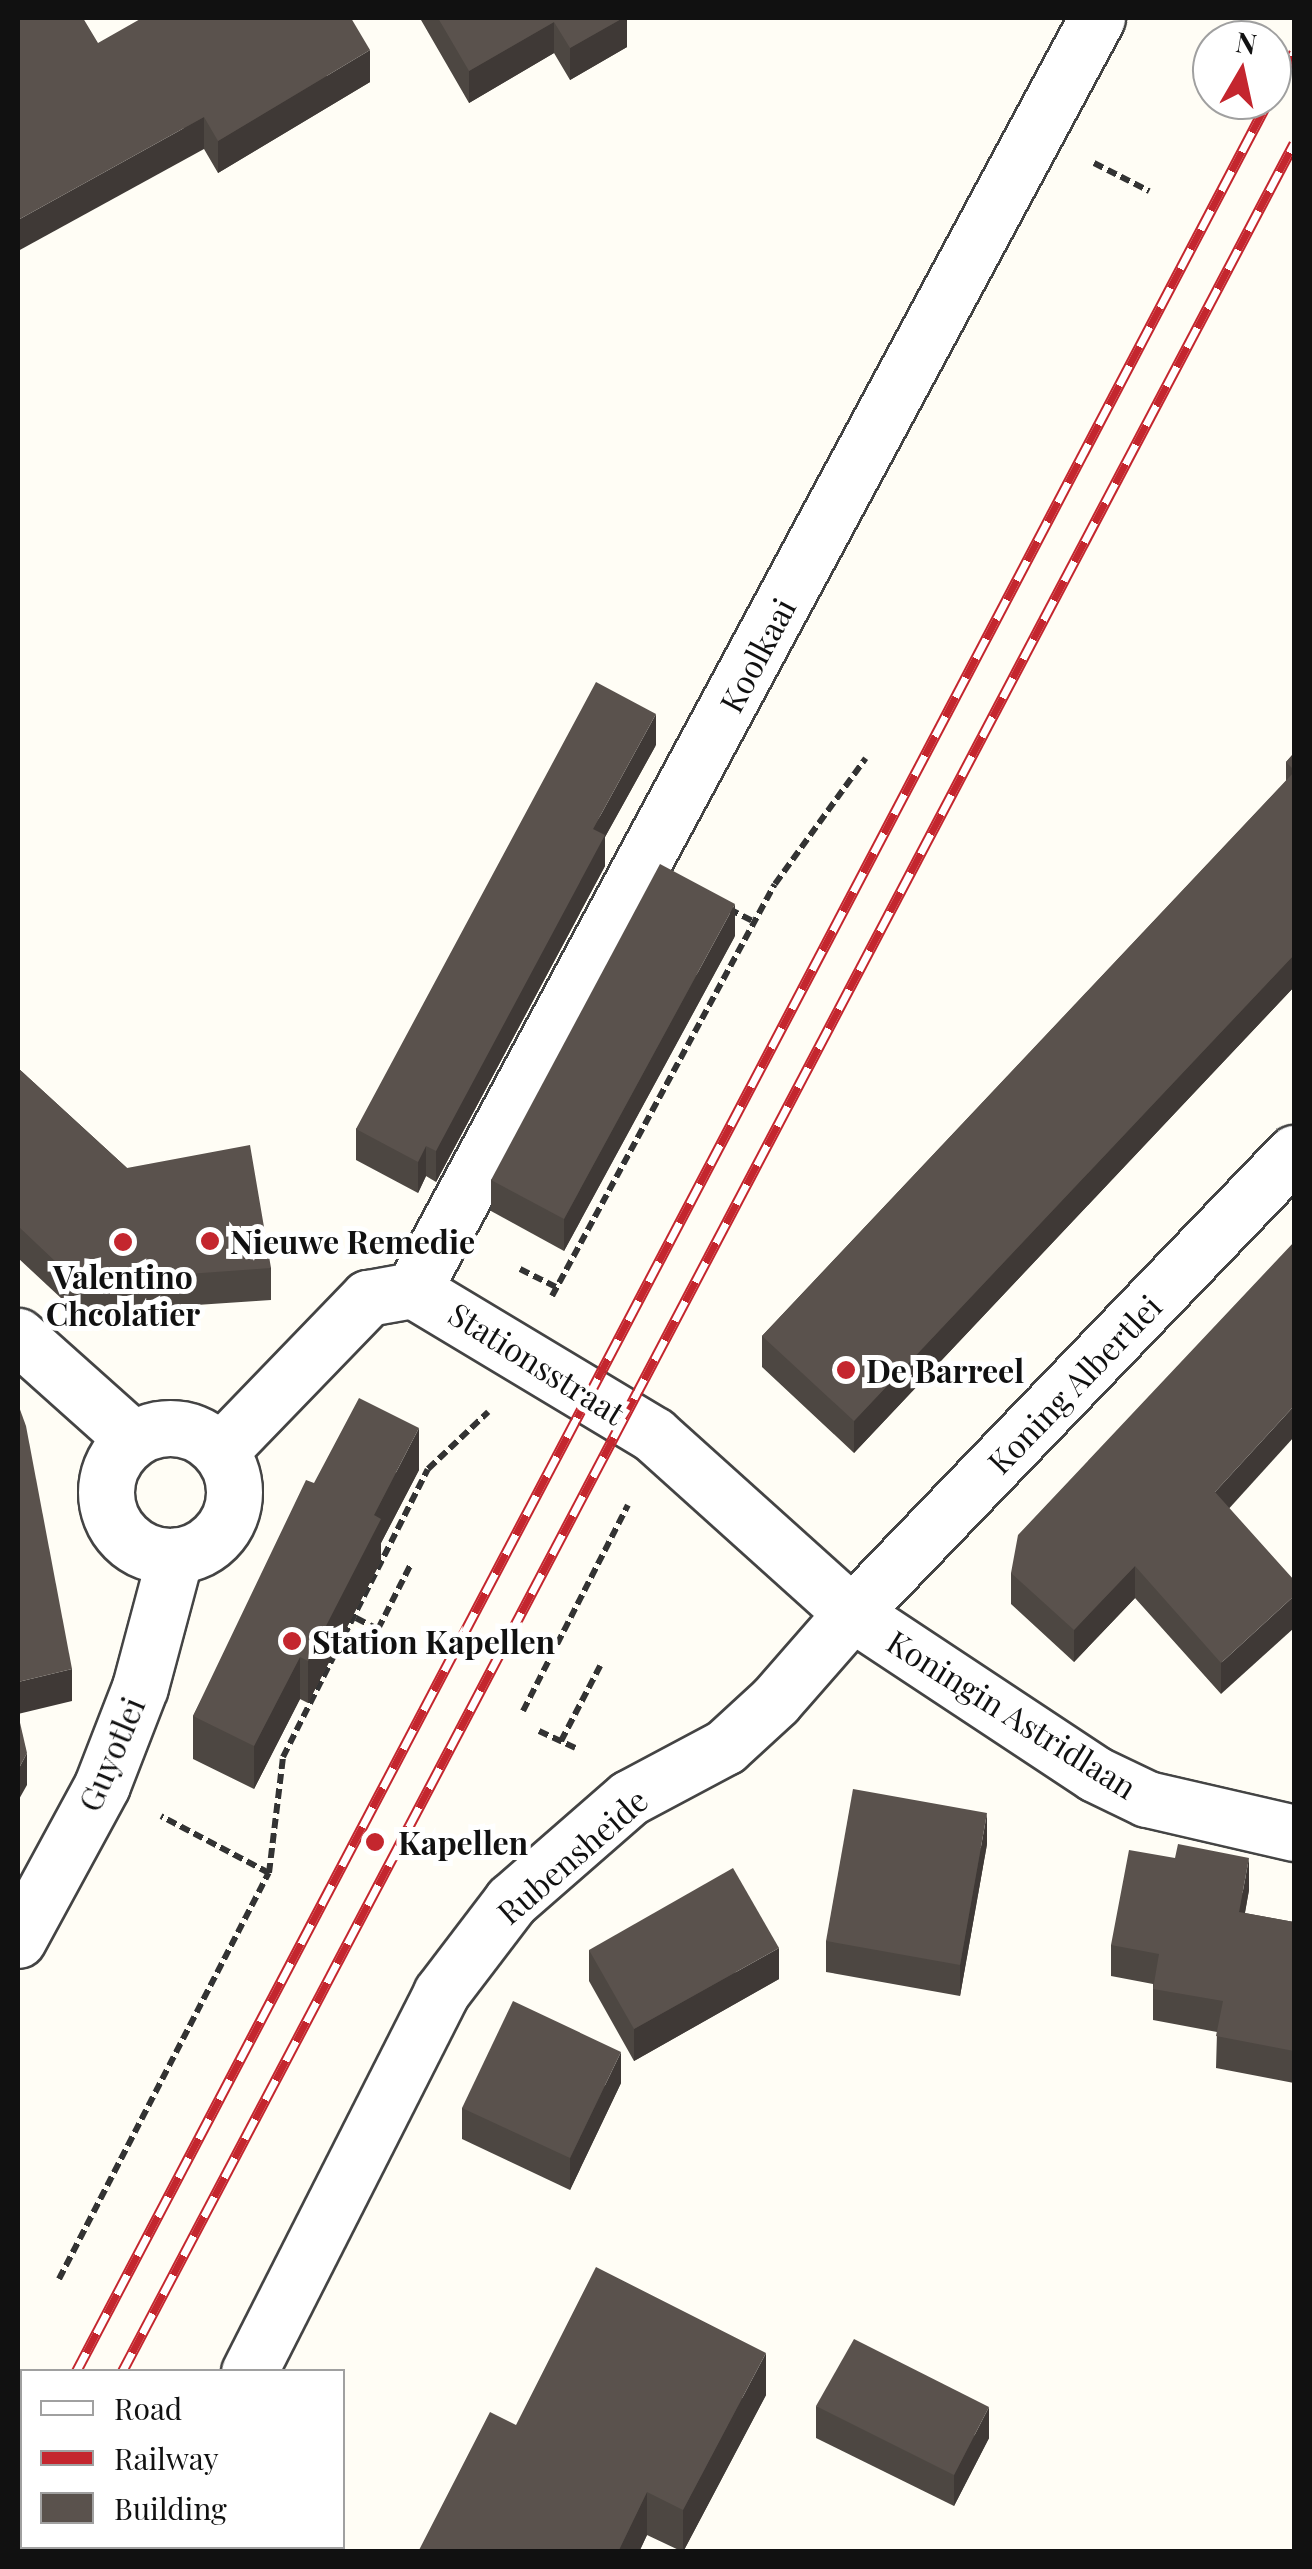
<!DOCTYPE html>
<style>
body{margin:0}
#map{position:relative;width:1312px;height:2569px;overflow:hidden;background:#fffdf5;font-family:"Playfair Display",serif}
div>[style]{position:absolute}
.path>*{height:6px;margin-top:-3px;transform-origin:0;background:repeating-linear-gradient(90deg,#333 0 10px,transparent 0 15px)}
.roads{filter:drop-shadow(2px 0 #444) drop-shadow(-2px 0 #444) drop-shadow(0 2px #444) drop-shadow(0 -2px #444)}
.minor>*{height:55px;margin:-27.5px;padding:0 27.5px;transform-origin:27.5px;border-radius:27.5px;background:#fff}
.minor>.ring{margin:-27.5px;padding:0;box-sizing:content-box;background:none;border:55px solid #fff;border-radius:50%}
.rail>*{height:11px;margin-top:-5.5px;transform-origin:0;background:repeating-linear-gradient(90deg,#fff 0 22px,#c4262e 0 44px);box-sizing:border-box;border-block:2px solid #c4262e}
.wall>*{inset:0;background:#4d4742}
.shaded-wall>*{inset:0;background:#3f3936}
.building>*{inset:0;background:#5a524d}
.dots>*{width:28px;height:28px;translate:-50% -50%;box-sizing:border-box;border:5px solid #fff;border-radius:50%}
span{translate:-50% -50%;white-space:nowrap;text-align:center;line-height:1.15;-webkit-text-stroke:10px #fff;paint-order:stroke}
.street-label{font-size:32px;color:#111}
.poi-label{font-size:32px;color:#111;font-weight:700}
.left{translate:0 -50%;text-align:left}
.frame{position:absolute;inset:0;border:20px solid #111;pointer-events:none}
.legend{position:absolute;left:20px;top:2369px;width:325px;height:180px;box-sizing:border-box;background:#fff;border:2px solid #a0a0a0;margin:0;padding:12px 18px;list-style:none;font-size:30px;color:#111}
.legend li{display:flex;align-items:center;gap:20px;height:50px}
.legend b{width:50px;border:2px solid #a0a0a0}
.north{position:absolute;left:1192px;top:20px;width:100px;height:100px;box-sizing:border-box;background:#fff;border:2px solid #a0a0a0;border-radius:50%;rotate:9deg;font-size:28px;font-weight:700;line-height:40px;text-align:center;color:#111}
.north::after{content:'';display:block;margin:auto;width:35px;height:45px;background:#c4262e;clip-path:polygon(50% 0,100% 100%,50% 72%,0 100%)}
</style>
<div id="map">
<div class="path">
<div style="left:1094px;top:163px;width:62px;rotate:27deg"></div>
<div style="left:729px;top:909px;width:29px;rotate:27deg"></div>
<div style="left:520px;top:1269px;width:40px;rotate:26.6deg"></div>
<div style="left:552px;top:1296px;width:468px;rotate:-61.6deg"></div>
<div style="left:775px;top:884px;width:155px;rotate:-54.2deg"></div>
<div style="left:356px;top:1618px;width:25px;rotate:27deg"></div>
<div style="left:378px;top:1629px;width:71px;rotate:-63.1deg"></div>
<div style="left:523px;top:1711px;width:231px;rotate:-63deg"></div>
<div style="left:539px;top:1731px;width:40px;rotate:25deg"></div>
<div style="left:561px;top:1741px;width:85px;rotate:-62.5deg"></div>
<div style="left:269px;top:1873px;width:117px;rotate:-83.1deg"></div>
<div style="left:283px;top:1757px;width:322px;rotate:-63.3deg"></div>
<div style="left:428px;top:1469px;width:83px;rotate:-43.5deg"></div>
<div style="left:59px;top:2279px;width:457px;rotate:-62.7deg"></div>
<div style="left:269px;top:1873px;width:122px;rotate:-152.2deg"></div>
</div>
<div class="roads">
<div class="minor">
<div style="left:413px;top:1290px;width:1444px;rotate:-61.73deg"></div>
<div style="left:18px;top:1336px;width:154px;rotate:41.8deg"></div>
<div class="ring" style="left:106px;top:1428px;width:73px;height:73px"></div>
<div style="left:220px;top:1451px;width:213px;rotate:-46deg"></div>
<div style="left:368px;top:1298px;width:46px;rotate:-10.1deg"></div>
<div style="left:413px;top:1290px;width:281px;rotate:31deg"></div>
<div style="left:654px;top:1435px;width:266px;rotate:42deg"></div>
<div style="left:852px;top:1613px;width:291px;rotate:33.5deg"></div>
<div style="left:1095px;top:1774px;width:58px;rotate:25.7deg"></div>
<div style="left:1147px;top:1799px;width:151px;rotate:13deg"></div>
<div style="left:18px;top:1940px;width:176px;rotate:-61.5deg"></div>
<div style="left:102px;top:1785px;width:105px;rotate:-68.8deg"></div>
<div style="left:140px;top:1687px;width:136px;rotate:-75deg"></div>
<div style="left:249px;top:2372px;width:425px;rotate:-63.1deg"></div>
<div style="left:441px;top:1993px;width:116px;rotate:-52.7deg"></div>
<div style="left:511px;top:1901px;width:157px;rotate:-41.1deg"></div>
<div style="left:629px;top:1798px;width:109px;rotate:-28deg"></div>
<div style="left:725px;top:1747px;width:68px;rotate:-42.6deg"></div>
<div style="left:775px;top:1701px;width:117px;rotate:-48.8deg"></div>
<div style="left:852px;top:1613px;width:638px;rotate:-46.14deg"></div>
<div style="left:157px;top:2552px;width:7px;rotate:-63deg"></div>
</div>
</div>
<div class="rail">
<div style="left:1272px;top:95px;width:48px;rotate:-62.9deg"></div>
<div style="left:76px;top:2372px;width:2566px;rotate:-62.3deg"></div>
<div style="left:122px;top:2372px;width:2518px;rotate:-62.26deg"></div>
<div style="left:18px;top:2483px;width:11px;rotate:-68deg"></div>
<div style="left:28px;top:2552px;width:6px;rotate:-72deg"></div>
</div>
<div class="wall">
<div style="clip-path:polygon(421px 18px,627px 18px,627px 47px,570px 80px,554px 53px,469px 103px,421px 20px)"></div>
<div style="clip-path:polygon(98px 43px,370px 82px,218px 173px,204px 149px)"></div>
<div style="clip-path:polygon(656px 745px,605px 837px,605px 866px,436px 1182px,426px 1176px,418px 1193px,356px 1160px,356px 1129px)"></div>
<div style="clip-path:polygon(1294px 753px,1294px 987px,854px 1453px,762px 1367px,762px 1336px,1286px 781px,1286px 762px)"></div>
<div style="clip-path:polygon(735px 936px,564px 1251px,491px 1211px,491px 1180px)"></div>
<div style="clip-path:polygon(18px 1068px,127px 1168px,271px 1268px,271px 1300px,77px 1313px,18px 1258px)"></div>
<div style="clip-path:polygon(419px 1470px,381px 1543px,381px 1561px,308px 1703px,300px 1699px,254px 1789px,193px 1759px,193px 1716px,314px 1483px)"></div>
<div style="clip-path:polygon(1229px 1508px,1221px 1694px,1135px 1598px,1074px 1662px,1011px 1604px,1011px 1573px)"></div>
<div style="clip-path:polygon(987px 1844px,960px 1996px,826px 1972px,826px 1941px)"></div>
<div style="clip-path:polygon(1249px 1890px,1245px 1913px,1294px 1922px,1294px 2083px,1216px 2068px,1217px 2032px,1153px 2020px,1153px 1984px,1111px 1976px,1111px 1945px)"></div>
<div style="clip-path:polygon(589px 1950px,779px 1979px,634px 2061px,589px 1981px)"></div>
<div style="clip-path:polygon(621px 2083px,570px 2190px,462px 2139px,462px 2108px)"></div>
<div style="clip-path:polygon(766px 2395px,683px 2552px,647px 2535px,639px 2552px,418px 2552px,516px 2425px)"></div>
<div style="clip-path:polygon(816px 2406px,989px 2438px,954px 2506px,816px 2438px)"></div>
</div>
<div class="shaded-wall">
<div style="clip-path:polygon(623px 18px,627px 18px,627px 47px,570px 80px,570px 48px)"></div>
<div style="clip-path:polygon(554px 22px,554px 53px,469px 103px,469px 71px)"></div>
<div style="clip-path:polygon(370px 50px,370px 82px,218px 173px,218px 141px)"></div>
<div style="clip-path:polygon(204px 117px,204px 149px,18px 251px,18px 220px)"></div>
<div style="clip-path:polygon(656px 714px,656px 745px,605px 837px,605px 866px,436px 1182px,436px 1151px,593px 829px)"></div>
<div style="clip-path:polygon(735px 904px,735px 936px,564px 1251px,564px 1219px)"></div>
<div style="clip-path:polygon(1294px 955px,1294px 987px,854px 1453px,854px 1421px)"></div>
<div style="clip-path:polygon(426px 1146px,426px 1176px,418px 1193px,418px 1162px)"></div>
<div style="clip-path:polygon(1294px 1406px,1294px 1437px,1215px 1524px,1215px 1492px)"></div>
<div style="clip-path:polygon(419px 1428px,419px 1470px,381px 1543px,381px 1561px,308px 1703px,308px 1661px,374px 1515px)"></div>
<div style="clip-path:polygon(1135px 1566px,1135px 1598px,1074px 1662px,1074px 1630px)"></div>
<div style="clip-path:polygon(1294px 1596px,1294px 1628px,1221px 1694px,1221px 1663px)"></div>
<div style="clip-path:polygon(300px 1657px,300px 1699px,254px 1789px,254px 1746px)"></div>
<div style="clip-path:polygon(72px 1669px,72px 1701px,18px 1714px,18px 1682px)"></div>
<div style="clip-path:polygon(27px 1753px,27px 1785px,18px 1801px,18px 1770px)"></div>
<div style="clip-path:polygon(987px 1813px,987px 1844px,960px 1996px,960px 1965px)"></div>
<div style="clip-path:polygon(1249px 1858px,1249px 1890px,1239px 1944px,1239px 1912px)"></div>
<div style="clip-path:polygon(779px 1948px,779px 1979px,634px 2061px,634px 2029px)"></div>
<div style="clip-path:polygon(621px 2052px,621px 2083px,570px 2190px,570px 2158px)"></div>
<div style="clip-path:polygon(766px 2353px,766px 2395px,683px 2552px,683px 2510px)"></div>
<div style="clip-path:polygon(989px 2407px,989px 2438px,954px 2506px,954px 2475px)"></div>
<div style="clip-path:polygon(647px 2492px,647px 2535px,639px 2552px,618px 2552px)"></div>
</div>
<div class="building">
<div style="clip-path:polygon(18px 18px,83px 18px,98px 43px,142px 18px,351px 18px,370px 50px,218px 141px,204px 117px,18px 220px)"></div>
<div style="clip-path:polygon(438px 18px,623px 18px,570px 48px,554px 22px,469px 71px)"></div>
<div style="clip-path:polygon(596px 682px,656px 714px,593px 829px,605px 835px,436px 1151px,426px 1146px,418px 1162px,356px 1129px)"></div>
<div style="clip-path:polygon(1294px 753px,1294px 770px,1286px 762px)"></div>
<div style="clip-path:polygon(1294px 772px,1294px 955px,854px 1421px,762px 1336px)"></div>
<div style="clip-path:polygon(660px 864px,735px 904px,564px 1219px,491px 1180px)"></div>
<div style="clip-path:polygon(18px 1068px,127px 1168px,250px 1145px,271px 1268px,77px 1282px,18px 1226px)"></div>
<div style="clip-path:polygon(1294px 1242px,1294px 1406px,1215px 1492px,1294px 1580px,1294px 1596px,1221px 1663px,1135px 1566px,1074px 1630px,1011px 1573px,1018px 1535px)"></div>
<div style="clip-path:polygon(359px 1398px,419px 1428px,374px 1515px,381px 1519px,308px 1661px,300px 1657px,254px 1746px,193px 1716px,306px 1480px,314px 1483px)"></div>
<div style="clip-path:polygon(18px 1404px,26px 1426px,72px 1669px,18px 1682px)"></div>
<div style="clip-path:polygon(18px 1714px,27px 1753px,18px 1770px)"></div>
<div style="clip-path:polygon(853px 1789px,987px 1813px,960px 1965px,826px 1941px)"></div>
<div style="clip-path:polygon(1178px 1844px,1249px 1858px,1239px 1912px,1294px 1922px,1294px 2051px,1216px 2036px,1223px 2001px,1153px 1989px,1159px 1954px,1111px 1945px,1129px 1850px,1175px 1858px)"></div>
<div style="clip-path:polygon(733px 1868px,779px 1948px,634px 2029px,589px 1950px)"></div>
<div style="clip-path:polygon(513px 2001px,621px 2052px,570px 2158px,462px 2108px)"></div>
<div style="clip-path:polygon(596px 2267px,766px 2353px,683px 2510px,647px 2492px,618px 2552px,418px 2552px,490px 2412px,516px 2425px)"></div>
<div style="clip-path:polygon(854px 2339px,989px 2407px,954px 2475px,816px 2406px)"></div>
</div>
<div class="dots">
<div style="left:210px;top:1241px;background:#c4262e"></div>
<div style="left:123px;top:1242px;background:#c4262e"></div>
<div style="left:846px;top:1370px;background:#c4262e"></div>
<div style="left:292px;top:1641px;background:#c4262e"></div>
<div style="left:375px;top:1842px;background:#c4262e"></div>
</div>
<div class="street-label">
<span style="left:757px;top:655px;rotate:-62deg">Koolkaai</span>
<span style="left:537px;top:1363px;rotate:32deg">Stationsstraat</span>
<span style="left:1074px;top:1384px;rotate:-46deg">Koning Albertlei</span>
<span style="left:1012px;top:1714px;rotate:32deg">Koningin Astridlaan</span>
<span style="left:111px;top:1754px;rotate:-67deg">Guyotlei</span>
<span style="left:572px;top:1856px;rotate:-41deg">Rubensheide</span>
</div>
<div class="poi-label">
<span class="left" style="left:230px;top:1241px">Nieuwe Remedie</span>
<span style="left:123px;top:1295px">Valentino<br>Chcolatier</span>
<span class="left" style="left:866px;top:1370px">De Barreel</span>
<span class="left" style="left:312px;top:1641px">Station Kapellen</span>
<span class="left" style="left:398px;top:1842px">Kapellen</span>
</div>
<div class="frame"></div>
<ul class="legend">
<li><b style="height:12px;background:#fff"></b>Road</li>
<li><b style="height:12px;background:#c4262e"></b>Railway</li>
<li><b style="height:28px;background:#5a524d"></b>Building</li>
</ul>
<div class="north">N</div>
</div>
